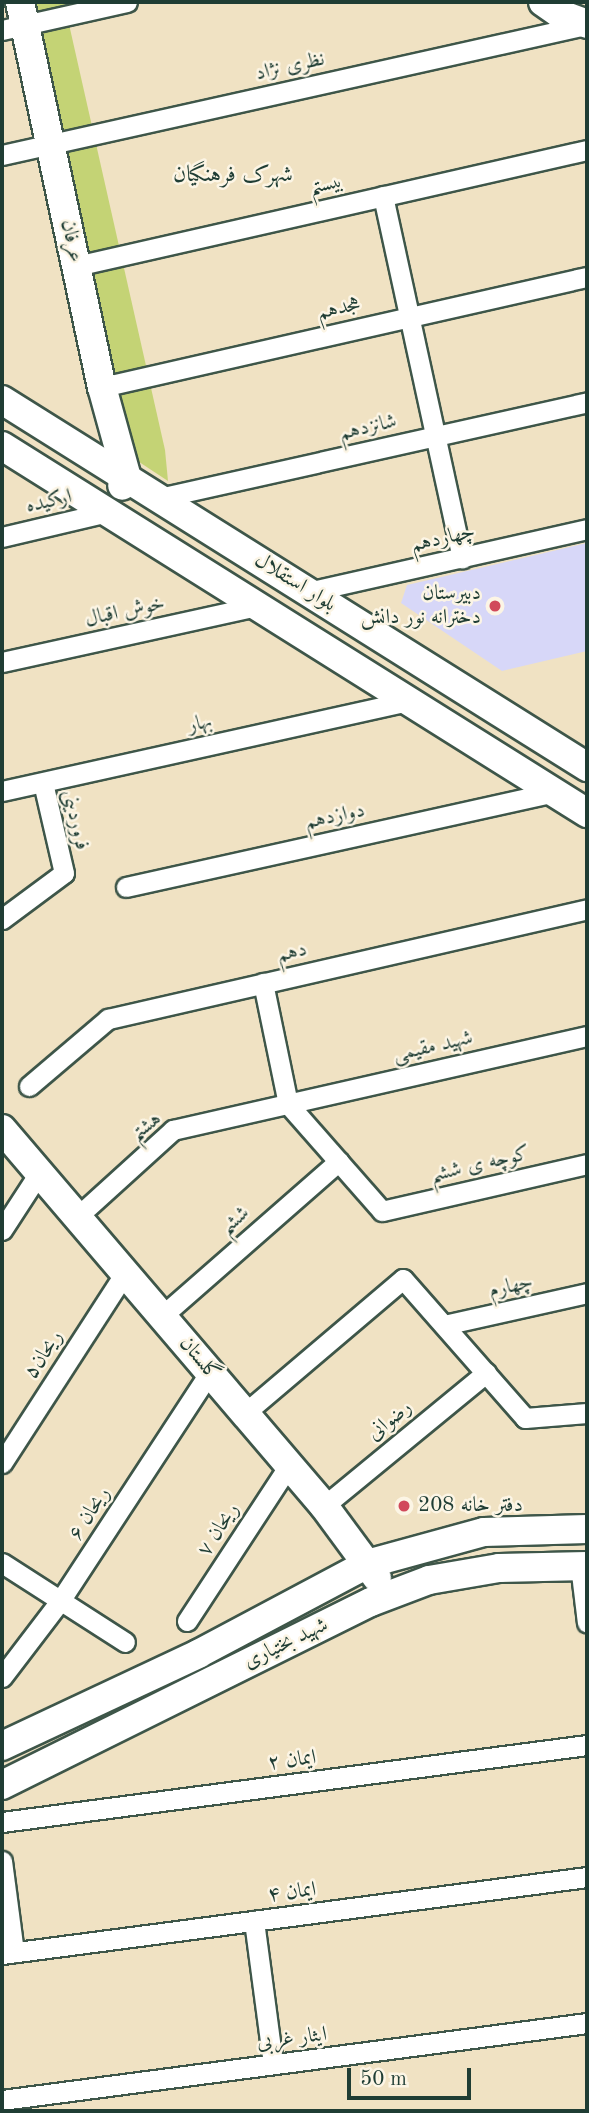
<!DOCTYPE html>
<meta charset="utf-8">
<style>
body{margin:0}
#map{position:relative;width:589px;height:2113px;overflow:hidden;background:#f0e2c3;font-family:"Old Standard TT",Amiri,serif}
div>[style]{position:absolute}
.built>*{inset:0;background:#d7d7f8}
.green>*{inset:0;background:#c4d375}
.roads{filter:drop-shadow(2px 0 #3e5649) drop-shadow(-2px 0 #3e5649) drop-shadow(0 2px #3e5649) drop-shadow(0 -2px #3e5649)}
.street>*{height:19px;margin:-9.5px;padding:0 9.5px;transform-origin:9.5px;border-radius:9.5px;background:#fff}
.secondary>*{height:28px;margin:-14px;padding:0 14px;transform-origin:14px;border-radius:14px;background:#fff}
.dots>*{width:19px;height:19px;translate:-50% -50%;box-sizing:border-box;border:4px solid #fcf5e5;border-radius:50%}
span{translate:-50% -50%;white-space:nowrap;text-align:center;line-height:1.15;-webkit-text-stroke:5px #fcf5e5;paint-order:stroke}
.street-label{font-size:21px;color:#1f3d34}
.poi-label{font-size:21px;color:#1f3d34}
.right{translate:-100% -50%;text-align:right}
.left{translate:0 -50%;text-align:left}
.neighbourhood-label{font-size:23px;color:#1f3d34}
.frame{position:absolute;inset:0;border:4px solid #1f3d34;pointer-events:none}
.scale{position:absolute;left:347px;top:2068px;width:124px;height:32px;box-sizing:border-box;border:4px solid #1f3d34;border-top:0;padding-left:9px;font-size:21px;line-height:24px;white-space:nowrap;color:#1f3d34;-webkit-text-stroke:5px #fcf5e5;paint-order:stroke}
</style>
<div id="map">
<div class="built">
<div style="clip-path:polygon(587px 543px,587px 651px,502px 671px,401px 603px,407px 585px)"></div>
</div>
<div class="green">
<div style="clip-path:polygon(28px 2px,64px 2px,165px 450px,168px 481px,127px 454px)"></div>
</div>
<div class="roads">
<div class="street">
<div style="left:2px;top:30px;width:128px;rotate:-12.6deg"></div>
<div style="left:2px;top:155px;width:598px;rotate:-12.55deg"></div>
<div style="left:383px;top:196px;width:371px;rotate:77.7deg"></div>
<div style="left:76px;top:266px;width:524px;rotate:-12.79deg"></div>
<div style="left:102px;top:387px;width:497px;rotate:-12.8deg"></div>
<div style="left:159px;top:498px;width:439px;rotate:-12.6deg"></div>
<div style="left:2px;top:537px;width:109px;rotate:-13.3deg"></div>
<div style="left:308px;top:592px;width:286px;rotate:-12.7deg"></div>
<div style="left:2px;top:662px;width:261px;rotate:-12.4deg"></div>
<div style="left:2px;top:791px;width:416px;rotate:-12.5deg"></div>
<div style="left:126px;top:887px;width:437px;rotate:-12.5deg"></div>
<div style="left:2px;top:919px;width:77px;rotate:-36.6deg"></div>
<div style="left:64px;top:873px;width:92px;rotate:-103.1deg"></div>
<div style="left:263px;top:983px;width:124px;rotate:78.3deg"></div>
<div style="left:288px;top:1104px;width:142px;rotate:48.7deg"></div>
<div style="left:382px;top:1211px;width:210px;rotate:-12.9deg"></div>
<div style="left:29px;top:1086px;width:104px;rotate:-40.3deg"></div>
<div style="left:108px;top:1019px;width:491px;rotate:-12.9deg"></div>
<div style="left:88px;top:1207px;width:115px;rotate:-42.2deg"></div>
<div style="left:173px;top:1130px;width:425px;rotate:-12.8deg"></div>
<div style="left:2px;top:1230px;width:68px;rotate:-57deg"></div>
<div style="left:162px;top:1316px;width:235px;rotate:-41.2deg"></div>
<div style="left:444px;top:1325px;width:147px;rotate:-12.6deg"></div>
<div style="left:245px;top:1413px;width:207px;rotate:-40.3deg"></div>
<div style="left:403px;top:1279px;width:185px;rotate:48.7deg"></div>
<div style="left:525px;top:1418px;width:62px;rotate:-4.6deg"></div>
<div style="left:2px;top:1463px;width:226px;rotate:-57.1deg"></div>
<div style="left:324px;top:1506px;width:210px;rotate:-39.4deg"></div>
<div style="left:2px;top:1563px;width:146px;rotate:32.7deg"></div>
<div style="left:580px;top:1565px;width:58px;rotate:83.1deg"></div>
<div style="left:187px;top:1621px;width:186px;rotate:-56.8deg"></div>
<div style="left:2px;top:1677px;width:96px;rotate:-52.7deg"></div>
<div style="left:60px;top:1601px;width:274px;rotate:-56.8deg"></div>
<div style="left:2px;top:1822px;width:590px;rotate:-7.5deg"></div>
<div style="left:2px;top:1861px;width:92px;rotate:82.5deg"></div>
<div style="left:254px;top:1921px;width:144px;rotate:82.4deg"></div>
<div style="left:2px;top:1954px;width:590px;rotate:-7.5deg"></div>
<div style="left:2px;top:2100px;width:590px;rotate:-7.5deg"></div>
</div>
<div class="secondary">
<div style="left:20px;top:2px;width:394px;rotate:78deg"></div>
<div style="left:102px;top:387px;width:94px;rotate:74.6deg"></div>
<div style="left:127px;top:478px;width:9px;rotate:122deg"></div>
<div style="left:543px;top:2px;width:21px;rotate:35deg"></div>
<div style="left:560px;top:14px;width:29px;rotate:20deg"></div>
<div style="left:2px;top:400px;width:691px;rotate:32.1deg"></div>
<div style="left:2px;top:446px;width:691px;rotate:32.1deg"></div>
<div style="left:2px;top:1129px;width:496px;rotate:49.5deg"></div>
<div style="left:324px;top:1506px;width:89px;rotate:53.6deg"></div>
<div style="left:2px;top:1746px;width:217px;rotate:-25.1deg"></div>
<div style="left:198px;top:1654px;width:191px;rotate:-28deg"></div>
<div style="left:367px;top:1564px;width:121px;rotate:-15.3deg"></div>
<div style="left:484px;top:1532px;width:103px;rotate:-1.7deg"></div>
<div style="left:2px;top:1785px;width:412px;rotate:-26.4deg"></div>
<div style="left:371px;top:1602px;width:62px;rotate:-20.8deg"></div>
<div style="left:429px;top:1580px;width:71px;rotate:-9.7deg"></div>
<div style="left:499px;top:1568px;width:88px;rotate:-1.3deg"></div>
</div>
</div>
<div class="dots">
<div style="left:495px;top:606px;background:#d1495b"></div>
<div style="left:404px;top:1506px;background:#d1495b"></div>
</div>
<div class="street-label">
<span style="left:290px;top:67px;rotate:-13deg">نظری نژاد</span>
<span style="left:326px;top:185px;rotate:-13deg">بیستم</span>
<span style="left:71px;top:241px;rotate:78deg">عرفان</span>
<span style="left:339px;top:309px;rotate:-13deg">هجدهم</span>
<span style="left:368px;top:428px;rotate:-13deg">شانزدهم</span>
<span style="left:49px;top:502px;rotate:-13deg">ارکیده</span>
<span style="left:443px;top:539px;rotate:-13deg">چهاردهم</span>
<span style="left:295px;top:583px;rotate:32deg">بلوار استقلال</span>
<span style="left:125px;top:612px;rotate:-12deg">خوش اقبال</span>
<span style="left:200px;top:724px;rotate:-13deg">بهار</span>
<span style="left:335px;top:817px;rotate:-12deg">دوازدهم</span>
<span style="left:75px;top:820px;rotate:77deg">فروردینی</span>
<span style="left:292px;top:953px;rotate:-13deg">دهم</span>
<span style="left:433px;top:1047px;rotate:-13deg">شهید مقیمی</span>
<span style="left:146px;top:1127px;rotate:-38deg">هشتم</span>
<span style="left:480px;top:1165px;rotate:-13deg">کوچه ی ششم</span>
<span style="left:235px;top:1221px;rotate:-41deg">ششم</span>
<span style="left:511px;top:1287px;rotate:-13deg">چهارم</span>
<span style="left:44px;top:1355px;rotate:-57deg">ریحان۵</span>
<span style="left:199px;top:1359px;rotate:50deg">گلستان</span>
<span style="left:390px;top:1421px;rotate:-39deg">رضوانی</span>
<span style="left:90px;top:1514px;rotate:-57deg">ریحان ۶</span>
<span style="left:219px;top:1530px;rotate:-57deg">ریحان ۷</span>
<span style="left:286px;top:1644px;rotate:-26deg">شهید بختیاری</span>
<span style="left:292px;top:1761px;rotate:-7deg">ایمان ۲</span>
<span style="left:292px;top:1893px;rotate:-7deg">ایمان ۴</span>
<span style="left:292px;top:2039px;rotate:-7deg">ایثار غربی</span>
</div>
<div class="poi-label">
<span class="right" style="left:481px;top:606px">دبیرستان<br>دخترانه نور دانش</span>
<span class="left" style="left:418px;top:1506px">دفتر خانه 208</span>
</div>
<div class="neighbourhood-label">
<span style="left:233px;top:175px">شهرک فرهنگیان</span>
</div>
<div class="frame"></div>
<div class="scale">50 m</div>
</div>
